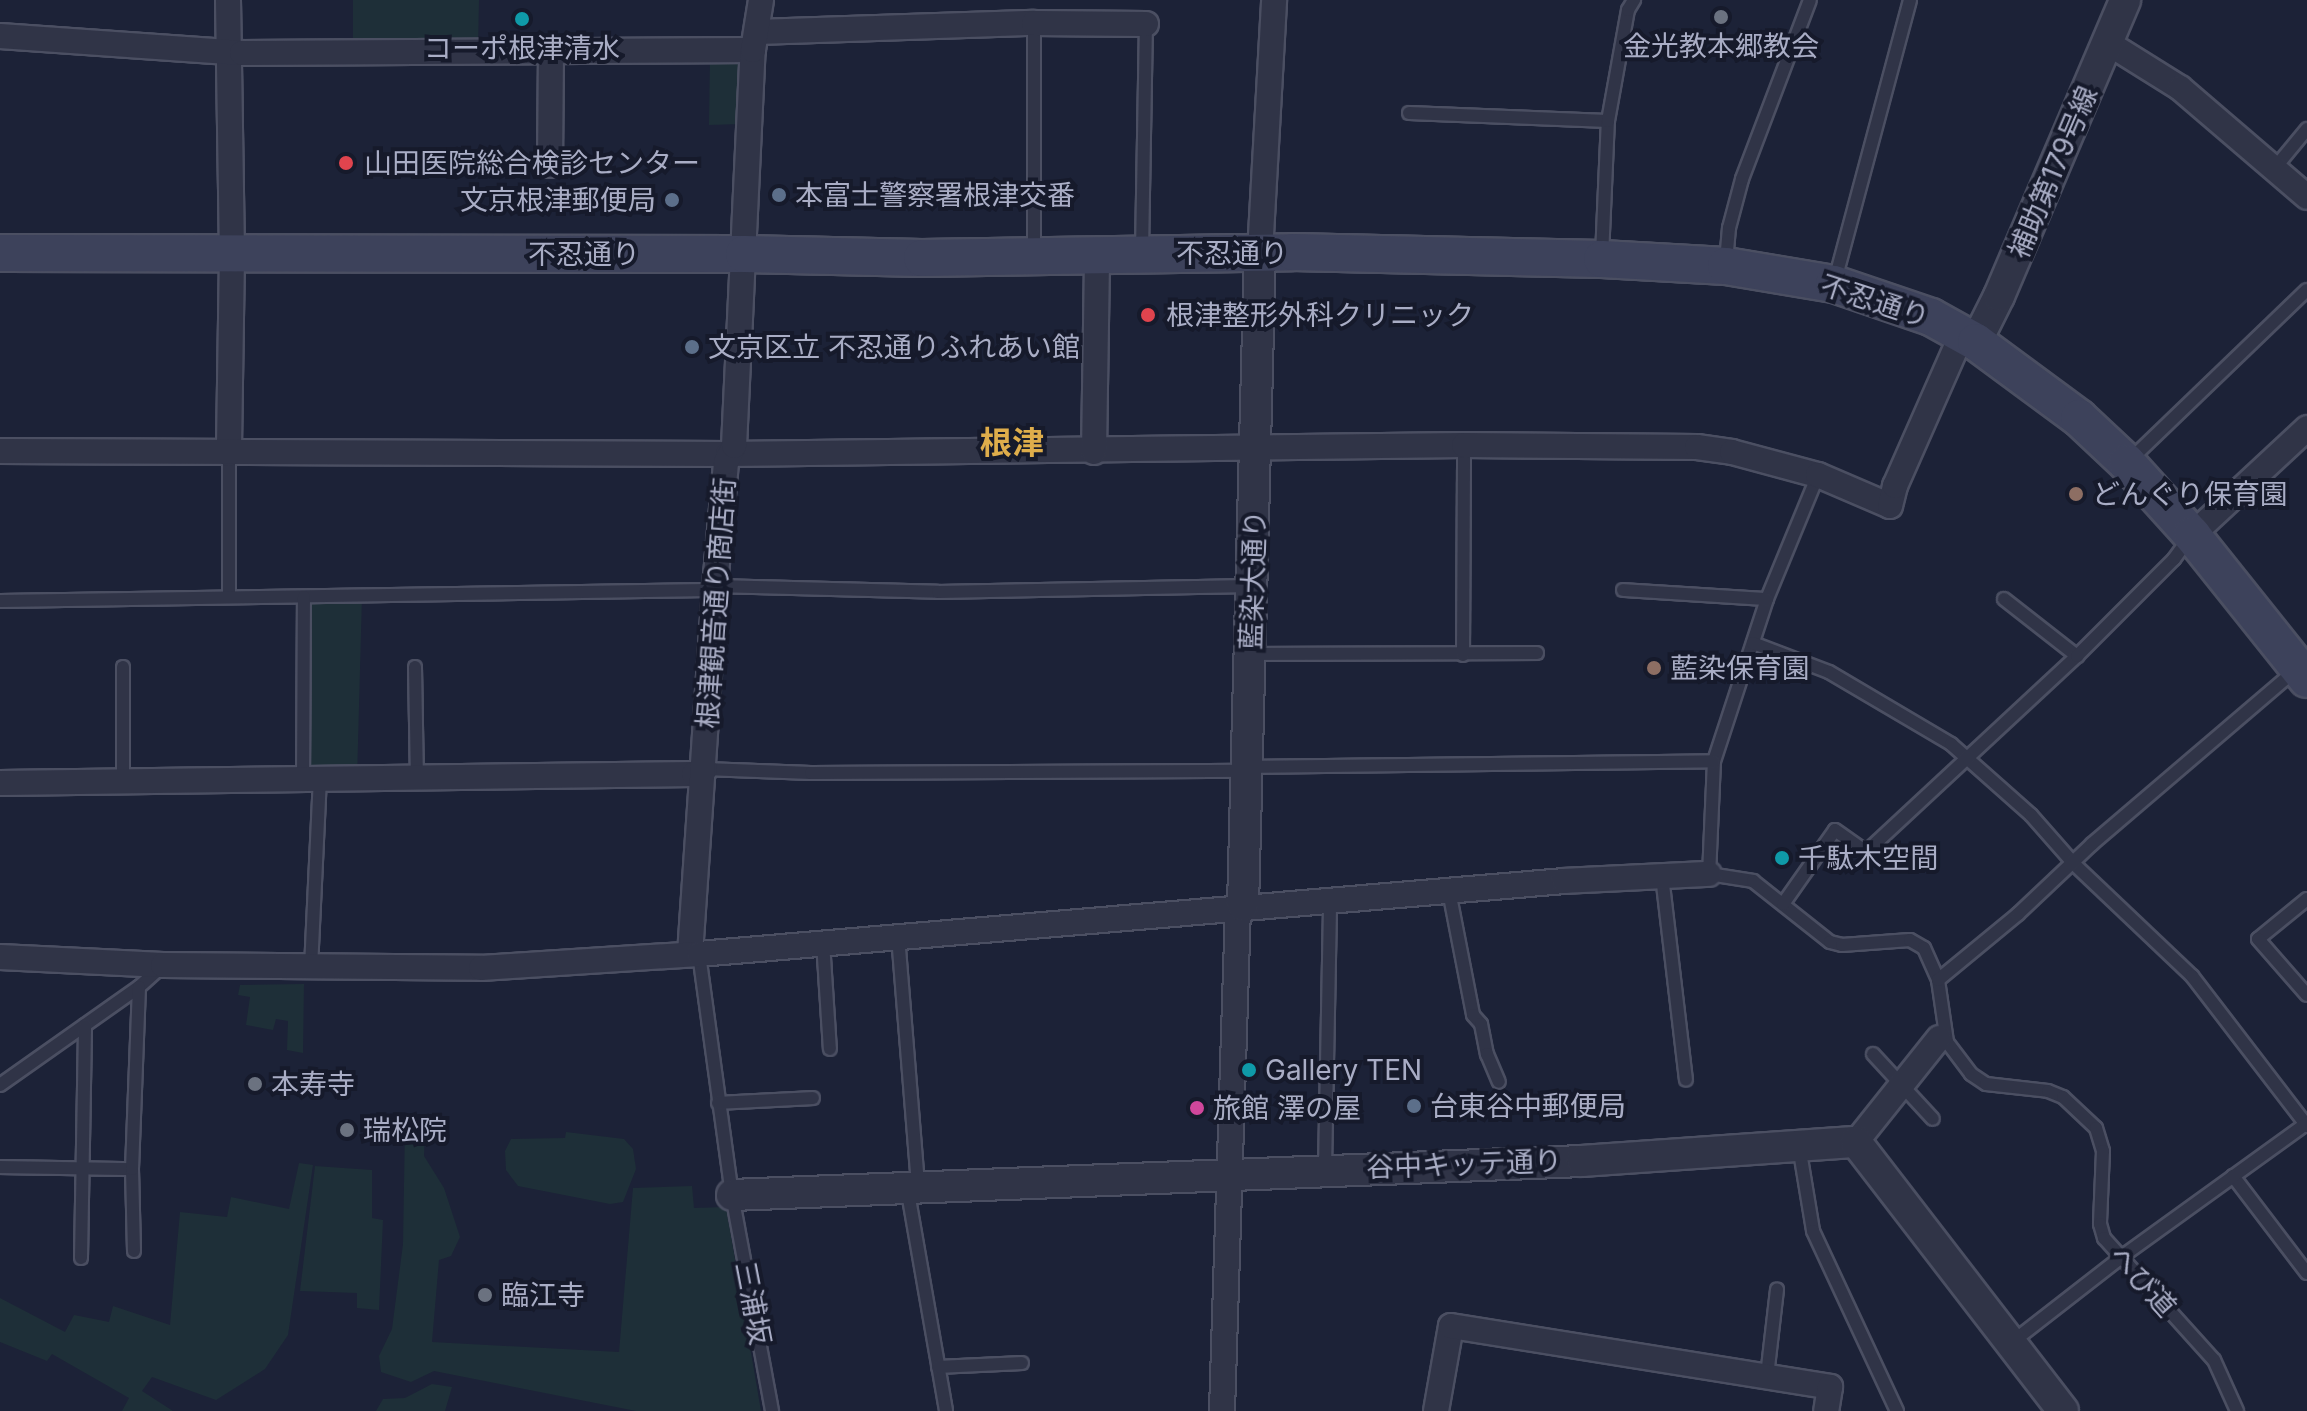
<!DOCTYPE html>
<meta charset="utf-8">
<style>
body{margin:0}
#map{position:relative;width:2307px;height:1411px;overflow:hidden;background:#1c2237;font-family:Inter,"Noto Sans JP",sans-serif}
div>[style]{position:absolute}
.green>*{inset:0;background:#1e2f38}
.roads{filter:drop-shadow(2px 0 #4b4f62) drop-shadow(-2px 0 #4b4f62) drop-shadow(0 2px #4b4f62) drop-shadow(0 -2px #4b4f62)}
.service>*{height:12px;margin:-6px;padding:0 6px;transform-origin:6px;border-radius:6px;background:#303447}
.minor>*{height:24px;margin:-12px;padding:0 12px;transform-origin:12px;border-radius:12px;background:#303447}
.tertiary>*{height:30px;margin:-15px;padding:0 15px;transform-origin:15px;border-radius:15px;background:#303447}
.secondary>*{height:36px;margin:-18px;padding:0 18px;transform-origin:18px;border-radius:18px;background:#3d425b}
.dots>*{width:22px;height:22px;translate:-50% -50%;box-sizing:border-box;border:4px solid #161a2b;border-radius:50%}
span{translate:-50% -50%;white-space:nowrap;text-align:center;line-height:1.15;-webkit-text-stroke:8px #161a2b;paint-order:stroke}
.poi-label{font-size:28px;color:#a9adc5}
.left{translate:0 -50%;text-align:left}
.right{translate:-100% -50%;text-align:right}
.street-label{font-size:28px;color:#a9adc5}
.quarter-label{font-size:32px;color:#dead4b;font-weight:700}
</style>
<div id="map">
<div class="green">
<div style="clip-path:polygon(353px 0,479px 0,478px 48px,353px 47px)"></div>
<div style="clip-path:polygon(710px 57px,744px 58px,741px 124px,709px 125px)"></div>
<div style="clip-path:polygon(362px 596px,357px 780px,303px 782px,304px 597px)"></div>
<div style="clip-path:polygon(304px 984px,303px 1053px,287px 1050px,288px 1021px,276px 1019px,273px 1030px,246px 1025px,250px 997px,238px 995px,240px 985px)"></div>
<div style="clip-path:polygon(405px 1125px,425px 1125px,424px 1156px,444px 1188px,460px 1237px,451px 1256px,439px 1260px,432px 1342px,619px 1352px,633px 1188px,692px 1186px,694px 1208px,726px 1207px,761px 1411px,636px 1411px,434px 1371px,411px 1382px,381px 1372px,379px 1356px,392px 1329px,403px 1244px)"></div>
<div style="clip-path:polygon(566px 1132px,624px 1139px,633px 1149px,636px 1169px,623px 1202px,610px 1204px,518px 1186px,506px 1170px,505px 1151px,511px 1139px,565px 1138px)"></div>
<div style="clip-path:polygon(299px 1163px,313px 1165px,288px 1335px,265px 1369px,216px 1400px,152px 1377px,142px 1391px,173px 1411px,122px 1411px,129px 1398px,52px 1354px,47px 1361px,0 1342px,0 1298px,65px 1332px,74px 1315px,109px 1322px,113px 1306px,170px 1325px,180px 1212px,227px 1217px,231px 1197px,289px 1209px)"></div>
<div style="clip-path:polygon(315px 1166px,372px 1170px,372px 1218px,383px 1220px,379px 1310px,357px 1308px,357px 1293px,300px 1291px)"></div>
<div style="clip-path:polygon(432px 1384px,452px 1387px,445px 1411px,376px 1411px,383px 1399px,405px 1398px)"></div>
</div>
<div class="roads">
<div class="service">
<div style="left:1409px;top:113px;width:199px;rotate:2.3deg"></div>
<div style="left:2274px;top:169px;width:52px;rotate:-50.5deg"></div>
<div style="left:1034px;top:251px;width:228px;rotate:-90deg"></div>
<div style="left:1142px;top:251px;width:227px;rotate:-89deg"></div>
<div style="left:1602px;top:256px;width:135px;rotate:-87.5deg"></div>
<div style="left:1608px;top:121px;width:113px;rotate:-79.8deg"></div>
<div style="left:1628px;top:10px;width:12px;rotate:-59deg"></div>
<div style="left:1726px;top:262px;width:34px;rotate:-85deg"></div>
<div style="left:1729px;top:228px;width:51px;rotate:-75.1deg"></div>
<div style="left:1742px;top:179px;width:191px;rotate:-69.2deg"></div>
<div style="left:1835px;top:280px;width:290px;rotate:-75deg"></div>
<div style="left:2128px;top:462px;width:248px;rotate:-43.9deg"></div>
<div style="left:1818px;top:475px;width:134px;rotate:112.4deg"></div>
<div style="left:1767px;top:599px;width:170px;rotate:108.1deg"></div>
<div style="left:1714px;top:761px;width:113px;rotate:92.5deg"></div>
<div style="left:1709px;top:874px;width:45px;rotate:9deg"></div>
<div style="left:1753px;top:881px;width:98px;rotate:38.4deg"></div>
<div style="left:1830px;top:942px;width:12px;rotate:14deg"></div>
<div style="left:1842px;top:945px;width:68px;rotate:-4.2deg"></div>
<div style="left:1910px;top:940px;width:16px;rotate:30deg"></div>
<div style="left:1924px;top:948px;width:35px;rotate:66deg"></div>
<div style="left:1938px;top:980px;width:63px;rotate:81.7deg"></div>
<div style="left:1947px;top:1042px;width:40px;rotate:53deg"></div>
<div style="left:1971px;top:1074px;width:18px;rotate:34deg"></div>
<div style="left:1986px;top:1084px;width:62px;rotate:6.4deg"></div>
<div style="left:2048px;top:1091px;width:16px;rotate:22deg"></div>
<div style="left:2063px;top:1097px;width:45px;rotate:43.2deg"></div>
<div style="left:2096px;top:1128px;width:24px;rotate:73deg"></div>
<div style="left:2103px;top:1151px;width:73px;rotate:92.4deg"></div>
<div style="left:2100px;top:1224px;width:15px;rotate:74deg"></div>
<div style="left:2104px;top:1238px;width:164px;rotate:48deg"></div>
<div style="left:2214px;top:1360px;width:56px;rotate:65.7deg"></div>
<div style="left:1623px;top:590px;width:144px;rotate:3.6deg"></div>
<div style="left:229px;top:596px;width:142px;rotate:-90deg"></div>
<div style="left:2004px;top:599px;width:93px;rotate:38deg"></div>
<div style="left:0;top:601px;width:708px;rotate:-0.89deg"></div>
<div style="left:708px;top:590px;width:8px;rotate:-30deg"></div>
<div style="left:715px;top:586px;width:223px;rotate:1.5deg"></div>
<div style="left:938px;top:592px;width:312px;rotate:-1.1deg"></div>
<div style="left:1753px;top:643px;width:81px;rotate:20.9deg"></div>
<div style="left:1829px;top:672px;width:142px;rotate:30.5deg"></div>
<div style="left:1951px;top:744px;width:107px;rotate:41.6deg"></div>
<div style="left:2031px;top:815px;width:65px;rotate:48.7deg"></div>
<div style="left:2074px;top:864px;width:163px;rotate:43.5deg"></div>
<div style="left:2192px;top:976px;width:189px;rotate:52.5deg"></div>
<div style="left:1251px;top:654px;width:286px;rotate:-0.2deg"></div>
<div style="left:1463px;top:655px;width:210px;rotate:-89.7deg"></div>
<div style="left:123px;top:667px;width:117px;rotate:90deg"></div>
<div style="left:415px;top:667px;width:112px;rotate:89deg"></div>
<div style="left:1248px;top:767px;width:466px;rotate:-0.7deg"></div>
<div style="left:705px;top:769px;width:106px;rotate:2.2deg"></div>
<div style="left:811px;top:773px;width:435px;rotate:-0.3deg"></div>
<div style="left:303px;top:782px;width:185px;rotate:-89.7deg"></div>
<div style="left:1662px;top:876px;width:205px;rotate:83.3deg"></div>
<div style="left:1449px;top:891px;width:126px;rotate:79deg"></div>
<div style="left:1473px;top:1015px;width:12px;rotate:48deg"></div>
<div style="left:1481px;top:1024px;width:31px;rotate:79deg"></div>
<div style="left:1487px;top:1054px;width:30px;rotate:67deg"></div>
<div style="left:2307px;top:899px;width:63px;rotate:140.8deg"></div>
<div style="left:2258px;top:939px;width:74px;rotate:48.8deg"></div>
<div style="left:1783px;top:904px;width:90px;rotate:-54.9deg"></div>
<div style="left:1835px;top:830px;width:38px;rotate:35deg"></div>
<div style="left:1866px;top:852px;width:288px;rotate:-42.9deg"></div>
<div style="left:2077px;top:656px;width:137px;rotate:-45deg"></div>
<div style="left:2174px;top:559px;width:27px;rotate:-54deg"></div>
<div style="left:898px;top:936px;width:252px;rotate:85.4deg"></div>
<div style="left:823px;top:942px;width:107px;rotate:86.3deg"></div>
<div style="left:699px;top:954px;width:243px;rotate:82.2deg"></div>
<div style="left:732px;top:1195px;width:220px;rotate:79.5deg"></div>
<div style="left:311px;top:968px;width:188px;rotate:-87.3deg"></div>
<div style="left:1938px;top:980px;width:104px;rotate:-39.5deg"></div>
<div style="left:2018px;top:914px;width:102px;rotate:-43.4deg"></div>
<div style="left:2092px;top:844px;width:268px;rotate:-40.5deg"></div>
<div style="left:1873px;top:1054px;width:88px;rotate:47.3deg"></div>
<div style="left:0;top:1085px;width:170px;rotate:-35.2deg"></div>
<div style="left:139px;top:987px;width:31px;rotate:-42deg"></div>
<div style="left:718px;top:1103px;width:95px;rotate:-3deg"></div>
<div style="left:1799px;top:1146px;width:86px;rotate:80.6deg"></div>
<div style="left:1813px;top:1231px;width:199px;rotate:65deg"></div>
<div style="left:0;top:1167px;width:132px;rotate:0.9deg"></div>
<div style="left:1325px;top:1168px;width:268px;rotate:-88.9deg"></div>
<div style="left:2233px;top:1176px;width:122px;rotate:52.7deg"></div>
<div style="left:907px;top:1187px;width:227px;rotate:80.1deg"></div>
<div style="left:134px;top:1251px;width:82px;rotate:-91.4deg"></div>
<div style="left:132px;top:1169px;width:182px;rotate:-87.8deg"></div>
<div style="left:81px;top:1258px;width:233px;rotate:-89deg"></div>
<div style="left:2011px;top:1343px;width:138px;rotate:-37.9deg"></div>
<div style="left:2120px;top:1258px;width:231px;rotate:-35.8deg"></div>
<div style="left:938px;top:1367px;width:84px;rotate:-2.7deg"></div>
<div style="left:1767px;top:1376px;width:87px;rotate:-83.4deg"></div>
</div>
<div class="minor">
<div style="left:228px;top:0;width:255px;rotate:89.1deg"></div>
<div style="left:232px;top:255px;width:199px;rotate:90.9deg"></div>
<div style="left:757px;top:32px;width:277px;rotate:-1.9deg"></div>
<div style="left:1034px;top:23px;width:112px;rotate:0.5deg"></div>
<div style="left:0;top:36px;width:243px;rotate:4deg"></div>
<div style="left:242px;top:53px;width:511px;rotate:-0.34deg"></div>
<div style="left:2108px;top:43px;width:85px;rotate:32deg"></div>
<div style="left:2180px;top:88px;width:167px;rotate:40.6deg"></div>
<div style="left:550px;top:165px;width:114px;rotate:-89.5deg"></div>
<div style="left:1260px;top:253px;width:253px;rotate:-86.8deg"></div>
<div style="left:0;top:451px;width:728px;rotate:0.24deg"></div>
<div style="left:728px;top:454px;width:736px;rotate:-0.7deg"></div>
<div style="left:1464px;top:445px;width:233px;rotate:0.5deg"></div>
<div style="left:1697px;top:447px;width:35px;rotate:8deg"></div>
<div style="left:1732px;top:452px;width:89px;rotate:15deg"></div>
<div style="left:1818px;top:475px;width:78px;rotate:23.3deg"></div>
<div style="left:1890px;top:506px;width:21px;rotate:-76deg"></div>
<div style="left:1895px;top:486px;width:166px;rotate:-66.2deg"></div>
<div style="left:1094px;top:452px;width:197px;rotate:-89.1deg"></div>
<div style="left:2192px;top:535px;width:157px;rotate:-42.9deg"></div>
<div style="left:0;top:783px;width:694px;rotate:-0.74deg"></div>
<div style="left:694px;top:774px;width:12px;rotate:-24deg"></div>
<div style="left:690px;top:954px;width:369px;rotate:-86.1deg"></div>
<div style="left:715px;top:586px;width:124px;rotate:-84.9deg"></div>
<div style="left:726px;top:462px;width:18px;rotate:-63deg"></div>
<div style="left:734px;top:446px;width:396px;rotate:-87.3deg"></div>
<div style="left:753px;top:50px;width:51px;rotate:-80.9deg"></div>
<div style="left:0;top:957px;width:163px;rotate:2.8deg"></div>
<div style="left:163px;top:965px;width:318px;rotate:0.5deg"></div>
<div style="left:481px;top:968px;width:218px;rotate:-3.7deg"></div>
<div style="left:699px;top:954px;width:868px;rotate:-4.82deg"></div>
<div style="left:1564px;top:881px;width:145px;rotate:-2.8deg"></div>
<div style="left:1856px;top:1142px;width:133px;rotate:-51.4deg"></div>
<div style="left:1222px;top:1411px;width:504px;rotate:-88.18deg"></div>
<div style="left:1436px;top:1411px;width:86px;rotate:-80deg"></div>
<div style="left:1451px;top:1326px;width:384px;rotate:9.1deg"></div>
<div style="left:1830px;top:1387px;width:24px;rotate:99deg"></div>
</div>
<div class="tertiary">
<div style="left:1976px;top:342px;width:51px;rotate:-63.4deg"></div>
<div style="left:1999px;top:296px;width:322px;rotate:-66.9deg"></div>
<div style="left:1243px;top:906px;width:653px;rotate:-88.51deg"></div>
<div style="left:732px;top:1195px;width:851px;rotate:-2.29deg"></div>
<div style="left:1582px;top:1161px;width:275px;rotate:-4deg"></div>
<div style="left:1856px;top:1142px;width:339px;rotate:52.4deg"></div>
</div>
<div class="secondary">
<div style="left:0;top:253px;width:744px;rotate:0.08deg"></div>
<div style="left:744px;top:254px;width:178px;rotate:1.3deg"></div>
<div style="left:922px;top:258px;width:371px;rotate:-0.9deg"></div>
<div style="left:1293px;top:252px;width:309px;rotate:1.3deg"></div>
<div style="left:1602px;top:259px;width:124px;rotate:3.2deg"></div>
<div style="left:1726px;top:266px;width:109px;rotate:9.5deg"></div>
<div style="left:1834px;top:284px;width:102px;rotate:18.8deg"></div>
<div style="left:1931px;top:317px;width:51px;rotate:29.1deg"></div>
<div style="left:1976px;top:342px;width:128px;rotate:36.4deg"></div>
<div style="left:2079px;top:418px;width:66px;rotate:43.2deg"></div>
<div style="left:2127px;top:463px;width:97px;rotate:47.9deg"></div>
<div style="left:2192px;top:535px;width:184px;rotate:51.4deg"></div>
</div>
</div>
<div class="dots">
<div style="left:1721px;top:17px;background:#6b7280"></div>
<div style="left:522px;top:19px;background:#0f9aa8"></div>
<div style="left:346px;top:163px;background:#e0444e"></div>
<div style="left:779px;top:195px;background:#5c6f8a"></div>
<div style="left:672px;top:200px;background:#5c6f8a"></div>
<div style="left:1148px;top:315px;background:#e0444e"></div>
<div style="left:692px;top:347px;background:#5c6f8a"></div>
<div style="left:2076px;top:494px;background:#8d6e63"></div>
<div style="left:1654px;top:668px;background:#8d6e63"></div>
<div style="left:1782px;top:858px;background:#0f9aa8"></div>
<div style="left:1249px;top:1070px;background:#0f9aa8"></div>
<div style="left:255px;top:1084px;background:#6b7280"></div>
<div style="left:1414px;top:1106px;background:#5c6f8a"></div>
<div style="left:1197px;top:1108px;background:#d1479c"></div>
<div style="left:347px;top:1130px;background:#6b7280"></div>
<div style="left:485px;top:1295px;background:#6b7280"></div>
</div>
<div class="poi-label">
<span style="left:1721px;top:46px">金光教本郷教会</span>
<span style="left:522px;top:48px">コーポ根津清水</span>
<span class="left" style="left:364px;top:163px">山田医院総合検診センター</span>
<span class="left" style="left:795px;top:195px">本富士警察署根津交番</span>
<span class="right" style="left:656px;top:200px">文京根津郵便局</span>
<span class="left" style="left:1166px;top:315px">根津整形外科クリニック</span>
<span class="left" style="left:708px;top:347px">文京区立 不忍通りふれあい館</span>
<span class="left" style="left:2092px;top:494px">どんぐり保育園</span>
<span class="left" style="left:1670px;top:668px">藍染保育園</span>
<span class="left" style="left:1798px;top:858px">千駄木空間</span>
<span class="left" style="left:1265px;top:1070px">Gallery TEN</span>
<span class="left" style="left:271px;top:1084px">本寿寺</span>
<span class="left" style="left:1430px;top:1106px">台東谷中郵便局</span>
<span class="left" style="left:1213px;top:1108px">旅館 澤の屋</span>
<span class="left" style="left:363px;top:1130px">瑞松院</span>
<span class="left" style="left:501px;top:1295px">臨江寺</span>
</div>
<div class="street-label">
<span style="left:2053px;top:172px;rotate:-67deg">補助第179号線</span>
<span style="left:1232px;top:253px">不忍通り</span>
<span style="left:584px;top:254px">不忍通り</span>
<span style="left:1875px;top:301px;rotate:18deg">不忍通り</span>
<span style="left:1253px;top:580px;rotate:-88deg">藍染大通り</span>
<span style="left:716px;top:603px;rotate:-86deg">根津観音通り商店街</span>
<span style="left:1464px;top:1164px;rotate:-2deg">谷中キッテ通り</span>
<span style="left:2143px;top:1281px;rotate:48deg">へび道</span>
<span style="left:753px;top:1303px;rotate:79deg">三浦坂</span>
</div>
<div class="quarter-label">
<span style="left:1012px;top:443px">根津</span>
</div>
</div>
